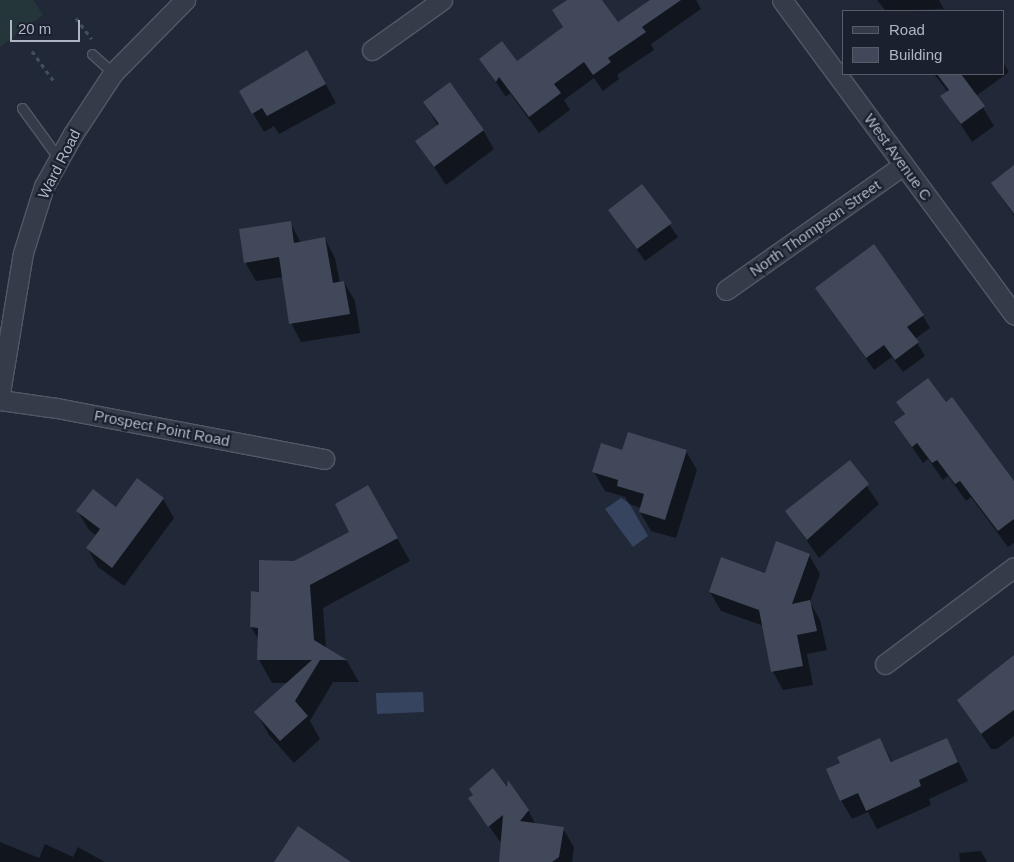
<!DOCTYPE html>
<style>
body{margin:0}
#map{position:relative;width:1014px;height:862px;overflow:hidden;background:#212938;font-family:Arial,sans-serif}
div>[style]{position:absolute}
.green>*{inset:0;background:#24363a}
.water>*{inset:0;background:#374460}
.shadow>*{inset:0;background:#0007}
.building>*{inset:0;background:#404859}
.path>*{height:3px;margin-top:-1.5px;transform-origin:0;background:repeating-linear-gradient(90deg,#415156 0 4px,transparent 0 8px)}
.roads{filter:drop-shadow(1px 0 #525866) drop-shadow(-1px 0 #525866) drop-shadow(0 1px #525866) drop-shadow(0 -1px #525866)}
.service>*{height:9px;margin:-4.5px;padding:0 4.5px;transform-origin:4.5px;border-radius:4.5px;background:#353b48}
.minor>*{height:19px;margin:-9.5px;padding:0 9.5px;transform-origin:9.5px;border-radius:9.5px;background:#353b48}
span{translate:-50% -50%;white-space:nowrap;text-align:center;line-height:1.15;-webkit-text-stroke:4.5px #1a202d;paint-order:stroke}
.street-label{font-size:15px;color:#afb5c5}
.legend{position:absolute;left:842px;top:10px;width:162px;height:65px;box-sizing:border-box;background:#1a202d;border:1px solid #565c6a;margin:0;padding:6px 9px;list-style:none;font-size:15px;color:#afb5c5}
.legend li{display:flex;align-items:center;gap:10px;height:25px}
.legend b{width:25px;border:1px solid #565c6a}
.scale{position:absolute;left:10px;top:20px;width:70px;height:22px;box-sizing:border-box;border:2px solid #afb5c5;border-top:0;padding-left:6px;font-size:15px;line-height:18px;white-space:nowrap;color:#afb5c5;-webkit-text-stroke:4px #1a202d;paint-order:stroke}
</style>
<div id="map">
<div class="green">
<div style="clip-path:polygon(0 0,33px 0,43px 15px,0 47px)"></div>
</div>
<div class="water">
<div style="clip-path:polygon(621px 498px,629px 503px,648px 536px,633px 547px,605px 509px)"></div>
<div style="clip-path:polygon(423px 692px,424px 712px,377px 714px,376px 693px)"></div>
</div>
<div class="shadow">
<div style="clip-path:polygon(567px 0,601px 0,618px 24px,653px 0,696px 0,701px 9px,651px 44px,654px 50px,617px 75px,619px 79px,603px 91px,594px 78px,564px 100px,570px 110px,539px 133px,510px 93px,506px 97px,480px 59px,516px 62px,563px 28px,554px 11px)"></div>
<div style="clip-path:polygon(877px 0,939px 0,944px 9px,886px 11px)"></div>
<div style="clip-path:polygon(1003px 62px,1009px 72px,976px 96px,994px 126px,972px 142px,942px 96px,948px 92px,934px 74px,1003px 74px)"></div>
<div style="clip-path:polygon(318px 70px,336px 103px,279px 134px,274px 126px,264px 132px,240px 91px)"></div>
<div style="clip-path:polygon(424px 102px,483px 130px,494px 149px,446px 185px,417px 141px,438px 126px)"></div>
<div style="clip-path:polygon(1014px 166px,1014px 216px,992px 183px)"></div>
<div style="clip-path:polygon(642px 186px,678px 237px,645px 261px,610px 211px)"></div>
<div style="clip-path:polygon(290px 222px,301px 243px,325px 239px,335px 258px,340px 283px,344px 282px,355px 301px,360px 333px,301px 342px,291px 323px,283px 277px,256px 281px,245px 262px)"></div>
<div style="clip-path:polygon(817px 289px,923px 316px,930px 328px,915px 339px,925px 356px,903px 372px,892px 357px,874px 370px)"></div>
<div style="clip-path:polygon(897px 402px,945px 404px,1014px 483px,1014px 543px,1008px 547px,971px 497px,966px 501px,948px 476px,943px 480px,928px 459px,923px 463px,895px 422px,905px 415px)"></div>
<div style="clip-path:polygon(623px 451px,686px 451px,697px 470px,676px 538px,651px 531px,640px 512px,641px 508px,629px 504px,625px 497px,605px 491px,594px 472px)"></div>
<div style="clip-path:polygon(850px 462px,879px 504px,819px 558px,786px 511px)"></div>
<div style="clip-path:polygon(368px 487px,410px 561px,323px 608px,326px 648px,347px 661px,359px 682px,333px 682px,310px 721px,320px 739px,294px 763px,269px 735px,256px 712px,289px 683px,272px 683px,259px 660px,259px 640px,251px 627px,261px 593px,295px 562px,351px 532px)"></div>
<div style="clip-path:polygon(163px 499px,174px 518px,124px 586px,98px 567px,88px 549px,97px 536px,89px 530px,78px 512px)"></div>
<div style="clip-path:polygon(809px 555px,820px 574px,810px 602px,820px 620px,827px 650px,807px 654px,813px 685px,783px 690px,773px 672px,764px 626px,721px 611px,710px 592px,766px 574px)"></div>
<div style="clip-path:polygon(1014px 681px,1014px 736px,997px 749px,991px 749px,962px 706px)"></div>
<div style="clip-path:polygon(880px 739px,893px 763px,947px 739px,968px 781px,929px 799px,931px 805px,877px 829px,868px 812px,852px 819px,841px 800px,842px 764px)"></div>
<div style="clip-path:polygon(508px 790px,528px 810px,536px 825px,563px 829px,574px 847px,572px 862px,500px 862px,501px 843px,469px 798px)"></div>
<div style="clip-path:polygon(0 842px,39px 858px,45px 844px,73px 857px,78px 847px,105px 862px,0 862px)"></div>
<div style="clip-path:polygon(981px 851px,987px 862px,960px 862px,959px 853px)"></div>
</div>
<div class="building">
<div style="clip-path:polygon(567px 0,602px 0,618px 22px,650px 0,681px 0,642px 27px,646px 32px,608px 58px,611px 62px,593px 75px,584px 62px,554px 84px,561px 93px,529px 117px,499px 77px,496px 82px,479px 59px,502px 41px,517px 61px,563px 27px,552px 10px)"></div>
<div style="clip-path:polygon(307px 50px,326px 84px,267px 116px,262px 108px,252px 114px,239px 91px)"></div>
<div style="clip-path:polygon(937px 74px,961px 74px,985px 106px,961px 124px,940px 96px,949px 90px)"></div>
<div style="clip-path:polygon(450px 82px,484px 130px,434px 167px,415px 141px,439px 124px,423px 102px)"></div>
<div style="clip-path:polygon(1014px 165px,1014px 214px,991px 183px)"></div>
<div style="clip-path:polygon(642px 184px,672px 223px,637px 249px,608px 210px)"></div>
<div style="clip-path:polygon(291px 221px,294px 243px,325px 237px,333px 283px,344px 281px,350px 314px,289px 324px,279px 257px,244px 263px,239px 229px)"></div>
<div style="clip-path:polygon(874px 244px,924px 315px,907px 327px,919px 342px,895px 360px,884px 345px,866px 358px,815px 288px)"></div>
<div style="clip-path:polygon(928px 378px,946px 402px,952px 397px,1014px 481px,1014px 519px,998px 531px,960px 481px,955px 484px,937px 460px,932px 463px,917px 443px,912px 447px,894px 422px,905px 414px,896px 402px)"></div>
<div style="clip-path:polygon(628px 432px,687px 450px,665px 520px,639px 512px,644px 494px,617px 486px,618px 480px,592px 472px,601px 443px,622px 450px)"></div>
<div style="clip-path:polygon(850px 460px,869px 484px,807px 540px,785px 511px)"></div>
<div style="clip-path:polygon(137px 478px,164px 498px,112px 568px,86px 548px,100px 529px,76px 511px,93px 489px,116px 507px)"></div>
<div style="clip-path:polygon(368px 485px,398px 538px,310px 585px,314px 640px,347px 660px,320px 660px,295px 701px,308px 716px,280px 741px,254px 712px,312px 660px,257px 660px,258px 628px,250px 627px,251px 591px,259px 592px,259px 560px,294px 561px,349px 532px,335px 504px)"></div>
<div style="clip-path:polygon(776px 541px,810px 554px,792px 604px,810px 600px,817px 631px,797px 635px,803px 666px,771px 672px,759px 610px,709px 592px,721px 557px,765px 573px)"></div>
<div style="clip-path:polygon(1014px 655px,1014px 710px,981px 734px,957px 700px)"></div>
<div style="clip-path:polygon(880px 738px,891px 762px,947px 738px,958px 762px,919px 780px,921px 786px,866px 811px,858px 793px,840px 801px,826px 769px,840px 763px,837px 757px)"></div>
<div style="clip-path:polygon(493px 768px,507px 787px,508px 780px,529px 810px,520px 821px,564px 827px,559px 857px,552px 862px,499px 862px,503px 815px,488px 827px,468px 798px,473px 795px,469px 789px)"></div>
<div style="clip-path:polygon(298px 826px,351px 862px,274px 862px)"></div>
</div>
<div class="path">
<div style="left:76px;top:18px;width:26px;rotate:53deg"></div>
<div style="left:32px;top:51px;width:39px;rotate:54deg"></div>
</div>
<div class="roads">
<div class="service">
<div style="left:92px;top:54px;width:28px;rotate:42deg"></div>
<div style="left:22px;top:108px;width:63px;rotate:54deg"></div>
</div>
<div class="minor">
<div style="left:782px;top:0;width:391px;rotate:53.6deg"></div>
<div style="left:372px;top:50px;width:86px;rotate:-35.5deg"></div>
<div style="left:726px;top:290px;width:217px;rotate:-35.2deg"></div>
<div style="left:0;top:393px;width:142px;rotate:-80.7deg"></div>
<div style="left:23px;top:253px;width:70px;rotate:-72.6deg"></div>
<div style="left:44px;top:186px;width:60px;rotate:-60.9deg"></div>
<div style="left:73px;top:134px;width:73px;rotate:-56.7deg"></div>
<div style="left:113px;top:73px;width:103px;rotate:-45.4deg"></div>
<div style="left:0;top:400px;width:58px;rotate:8deg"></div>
<div style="left:57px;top:408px;width:272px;rotate:10.8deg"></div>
<div style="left:885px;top:664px;width:161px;rotate:-36.9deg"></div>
</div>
</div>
<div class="street-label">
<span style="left:898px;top:157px;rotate:54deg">West Avenue C</span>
<span style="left:59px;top:164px;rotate:-63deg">Ward Road</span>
<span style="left:815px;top:228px;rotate:-35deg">North Thompson Street</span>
<span style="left:162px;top:428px;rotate:11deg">Prospect Point Road</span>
</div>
<ul class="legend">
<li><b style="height:6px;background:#353b48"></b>Road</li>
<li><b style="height:14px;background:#404859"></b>Building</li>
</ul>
<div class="scale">20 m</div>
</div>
